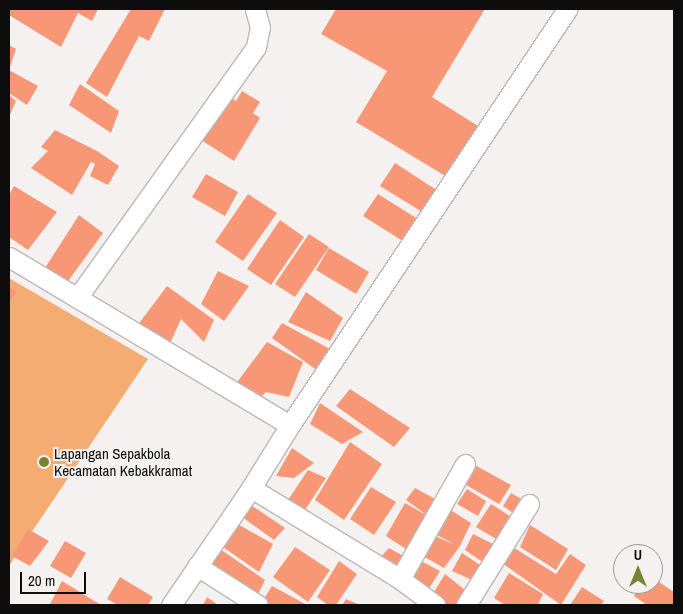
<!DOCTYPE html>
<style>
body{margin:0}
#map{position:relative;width:683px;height:614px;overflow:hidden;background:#f5f1f1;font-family:"Archivo Narrow",sans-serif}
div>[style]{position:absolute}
.green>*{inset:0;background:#f4ac72}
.building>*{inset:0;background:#f79776}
.roads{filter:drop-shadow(1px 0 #bcb8b8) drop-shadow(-1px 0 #bcb8b8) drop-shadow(0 1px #bcb8b8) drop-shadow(0 -1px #bcb8b8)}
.minor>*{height:19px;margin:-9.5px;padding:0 9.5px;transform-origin:9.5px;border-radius:9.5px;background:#fff}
.dots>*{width:14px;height:14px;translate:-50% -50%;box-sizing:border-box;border:2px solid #f5f1f1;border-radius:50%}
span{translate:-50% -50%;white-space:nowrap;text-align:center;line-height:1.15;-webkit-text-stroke:4px #f5f1f1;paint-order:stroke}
.poi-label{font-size:15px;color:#0e0d0d}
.left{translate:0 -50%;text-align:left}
.frame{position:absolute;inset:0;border:10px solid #0e0d0d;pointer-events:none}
.north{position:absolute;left:613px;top:544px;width:50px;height:50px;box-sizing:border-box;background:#f5f1f1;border:1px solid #999696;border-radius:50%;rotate:0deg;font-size:14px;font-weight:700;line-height:20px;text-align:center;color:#0e0d0d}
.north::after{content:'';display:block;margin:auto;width:18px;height:22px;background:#748432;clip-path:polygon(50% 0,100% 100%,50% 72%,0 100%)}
.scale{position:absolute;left:20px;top:572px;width:66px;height:22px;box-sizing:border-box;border:2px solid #0e0d0d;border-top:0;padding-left:6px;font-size:15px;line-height:18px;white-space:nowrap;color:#0e0d0d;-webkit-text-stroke:4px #f5f1f1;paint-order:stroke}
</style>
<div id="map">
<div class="green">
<div style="clip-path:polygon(9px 278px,148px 359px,9px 566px)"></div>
</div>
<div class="building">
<div style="clip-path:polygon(10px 9px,98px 9px,92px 21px,78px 13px,61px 47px,9px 15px)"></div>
<div style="clip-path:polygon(131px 9px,165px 9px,149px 41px,139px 36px,107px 97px,86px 83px)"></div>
<div style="clip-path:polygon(336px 9px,485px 9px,432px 97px,478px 126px,447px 177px,356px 122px,387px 71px,321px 34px)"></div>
<div style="clip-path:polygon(9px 45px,16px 49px,9px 70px)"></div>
<div style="clip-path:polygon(9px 70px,38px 86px,27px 105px,9px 93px)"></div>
<div style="clip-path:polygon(80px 84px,119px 111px,111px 133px,69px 105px)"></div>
<div style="clip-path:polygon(242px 91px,260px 102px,253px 113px,260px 118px,234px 161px,198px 138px,225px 95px,236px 101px)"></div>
<div style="clip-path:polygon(9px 95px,16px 101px,9px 117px)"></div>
<div style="clip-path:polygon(55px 130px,97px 151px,119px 166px,108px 185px,90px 176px,95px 164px,91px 162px,72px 195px,31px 168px,48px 151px,41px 147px)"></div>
<div style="clip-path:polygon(395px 163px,438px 191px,424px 213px,380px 186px)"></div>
<div style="clip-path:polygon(206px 174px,238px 192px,225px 216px,192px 197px)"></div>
<div style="clip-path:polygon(14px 186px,57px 212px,28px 250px,9px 237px,9px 195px)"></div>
<div style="clip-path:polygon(248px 194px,277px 213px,243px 261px,215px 242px)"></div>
<div style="clip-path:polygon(378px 194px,421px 221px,406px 243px,363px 216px)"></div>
<div style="clip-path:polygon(79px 215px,103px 233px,66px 284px,45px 268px)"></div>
<div style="clip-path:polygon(280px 220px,304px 237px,271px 285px,247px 269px)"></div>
<div style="clip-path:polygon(309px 234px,329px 247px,295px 297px,275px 284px)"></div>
<div style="clip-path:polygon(329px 248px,369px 272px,356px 294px,316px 270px)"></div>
<div style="clip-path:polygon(218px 271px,249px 286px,224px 321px,201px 304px)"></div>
<div style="clip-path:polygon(167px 286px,214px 320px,204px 342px,181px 319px,168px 348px,137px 326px)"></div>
<div style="clip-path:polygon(9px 287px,17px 292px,9px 302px)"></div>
<div style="clip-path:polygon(306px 292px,343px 318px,330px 341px,288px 322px)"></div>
<div style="clip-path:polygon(282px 323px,330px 349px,318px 371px,272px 338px)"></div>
<div style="clip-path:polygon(267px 342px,303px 362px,289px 397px,266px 392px,259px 399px,235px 385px)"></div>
<div style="clip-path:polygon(350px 389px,410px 428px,394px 447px,336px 406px)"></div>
<div style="clip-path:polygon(320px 403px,363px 432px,342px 444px,310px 424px)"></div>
<div style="clip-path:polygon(350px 442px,382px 464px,344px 520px,315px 500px)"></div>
<div style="clip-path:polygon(292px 448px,314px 463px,294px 478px,276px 476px)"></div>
<div style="clip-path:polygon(473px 464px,511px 485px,499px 504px,461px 482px)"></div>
<div style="clip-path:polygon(308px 470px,326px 478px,303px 513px,286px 503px)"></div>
<div style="clip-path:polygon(371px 487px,396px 502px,374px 535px,350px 519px)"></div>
<div style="clip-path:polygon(415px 488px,437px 500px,428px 516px,406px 500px)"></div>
<div style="clip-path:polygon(467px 489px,486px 501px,478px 516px,457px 504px)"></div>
<div style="clip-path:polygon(511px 493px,525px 501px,516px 515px,503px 506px)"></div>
<div style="clip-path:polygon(248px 503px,285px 528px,274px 540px,238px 514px)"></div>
<div style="clip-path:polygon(405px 503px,428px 516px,409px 551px,386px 536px)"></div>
<div style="clip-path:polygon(491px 504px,510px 516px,496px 539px,476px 527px)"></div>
<div style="clip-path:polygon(449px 509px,471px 523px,460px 546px,444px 568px,421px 555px,432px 535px,456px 545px,435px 534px)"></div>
<div style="clip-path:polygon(234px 522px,273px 544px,259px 572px,220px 545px)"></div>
<div style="clip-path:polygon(530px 525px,568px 549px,556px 570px,520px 547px)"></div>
<div style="clip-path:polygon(28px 529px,49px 541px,30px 566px,12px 556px)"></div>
<div style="clip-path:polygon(473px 534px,495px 545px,484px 563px,465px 550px)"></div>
<div style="clip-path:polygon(65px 541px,86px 553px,71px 578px,50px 566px)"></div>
<div style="clip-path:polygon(511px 546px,556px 574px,570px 554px,586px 565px,561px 605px,502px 563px)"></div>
<div style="clip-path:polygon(217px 547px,265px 580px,258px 594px,206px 562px)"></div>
<div style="clip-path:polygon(295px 547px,330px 570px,308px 602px,273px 577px)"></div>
<div style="clip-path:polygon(389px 548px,407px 558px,399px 572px,379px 559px)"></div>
<div style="clip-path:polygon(462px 553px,480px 565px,472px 580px,452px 571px)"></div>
<div style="clip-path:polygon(419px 560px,440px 571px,426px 593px,407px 579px)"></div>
<div style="clip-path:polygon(339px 561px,357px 574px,336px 605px,328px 605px,317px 597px)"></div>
<div style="clip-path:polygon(509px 573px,543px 594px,538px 605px,505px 605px,494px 598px)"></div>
<div style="clip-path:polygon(445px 574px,465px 590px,456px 605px,444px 605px,431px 597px)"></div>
<div style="clip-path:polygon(120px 577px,153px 597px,148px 605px,118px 605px,107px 599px)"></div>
<div style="clip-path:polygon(653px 578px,674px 592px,674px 605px,647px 605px,634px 596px,640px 584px,653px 584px)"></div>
<div style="clip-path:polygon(62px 581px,101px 605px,50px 604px)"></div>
<div style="clip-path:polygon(272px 586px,307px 605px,260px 605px)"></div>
<div style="clip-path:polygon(582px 587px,604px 601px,601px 605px,570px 605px)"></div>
<div style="clip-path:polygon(207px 597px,218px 605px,203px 605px)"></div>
<div style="clip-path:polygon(346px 599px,360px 605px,342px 605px)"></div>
</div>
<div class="roads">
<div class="minor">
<div style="left:9px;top:257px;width:327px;rotate:30.9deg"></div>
<div style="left:77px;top:298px;width:308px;rotate:-54.5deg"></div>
<div style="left:256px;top:47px;width:20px;rotate:-79deg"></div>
<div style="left:260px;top:27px;width:19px;rotate:-106deg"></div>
<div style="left:251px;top:488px;width:175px;rotate:31.4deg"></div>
<div style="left:400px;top:579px;width:44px;rotate:36.6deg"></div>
<div style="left:197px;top:566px;width:72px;rotate:32.6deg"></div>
<div style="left:400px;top:579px;width:132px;rotate:-60.5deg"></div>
<div style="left:171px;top:605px;width:142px;rotate:-55.6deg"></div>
<div style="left:251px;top:488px;width:74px;rotate:-58.2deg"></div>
<div style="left:290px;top:425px;width:500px;rotate:-56.3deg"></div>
<div style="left:466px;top:605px;width:119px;rotate:-58deg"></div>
</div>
</div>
<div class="dots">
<div style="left:44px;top:462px;background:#748432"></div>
</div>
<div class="poi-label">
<span class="left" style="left:54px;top:462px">Lapangan Sepakbola<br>Kecamatan Kebakkramat</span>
</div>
<div class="frame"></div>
<div class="north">U</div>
<div class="scale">20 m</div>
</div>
